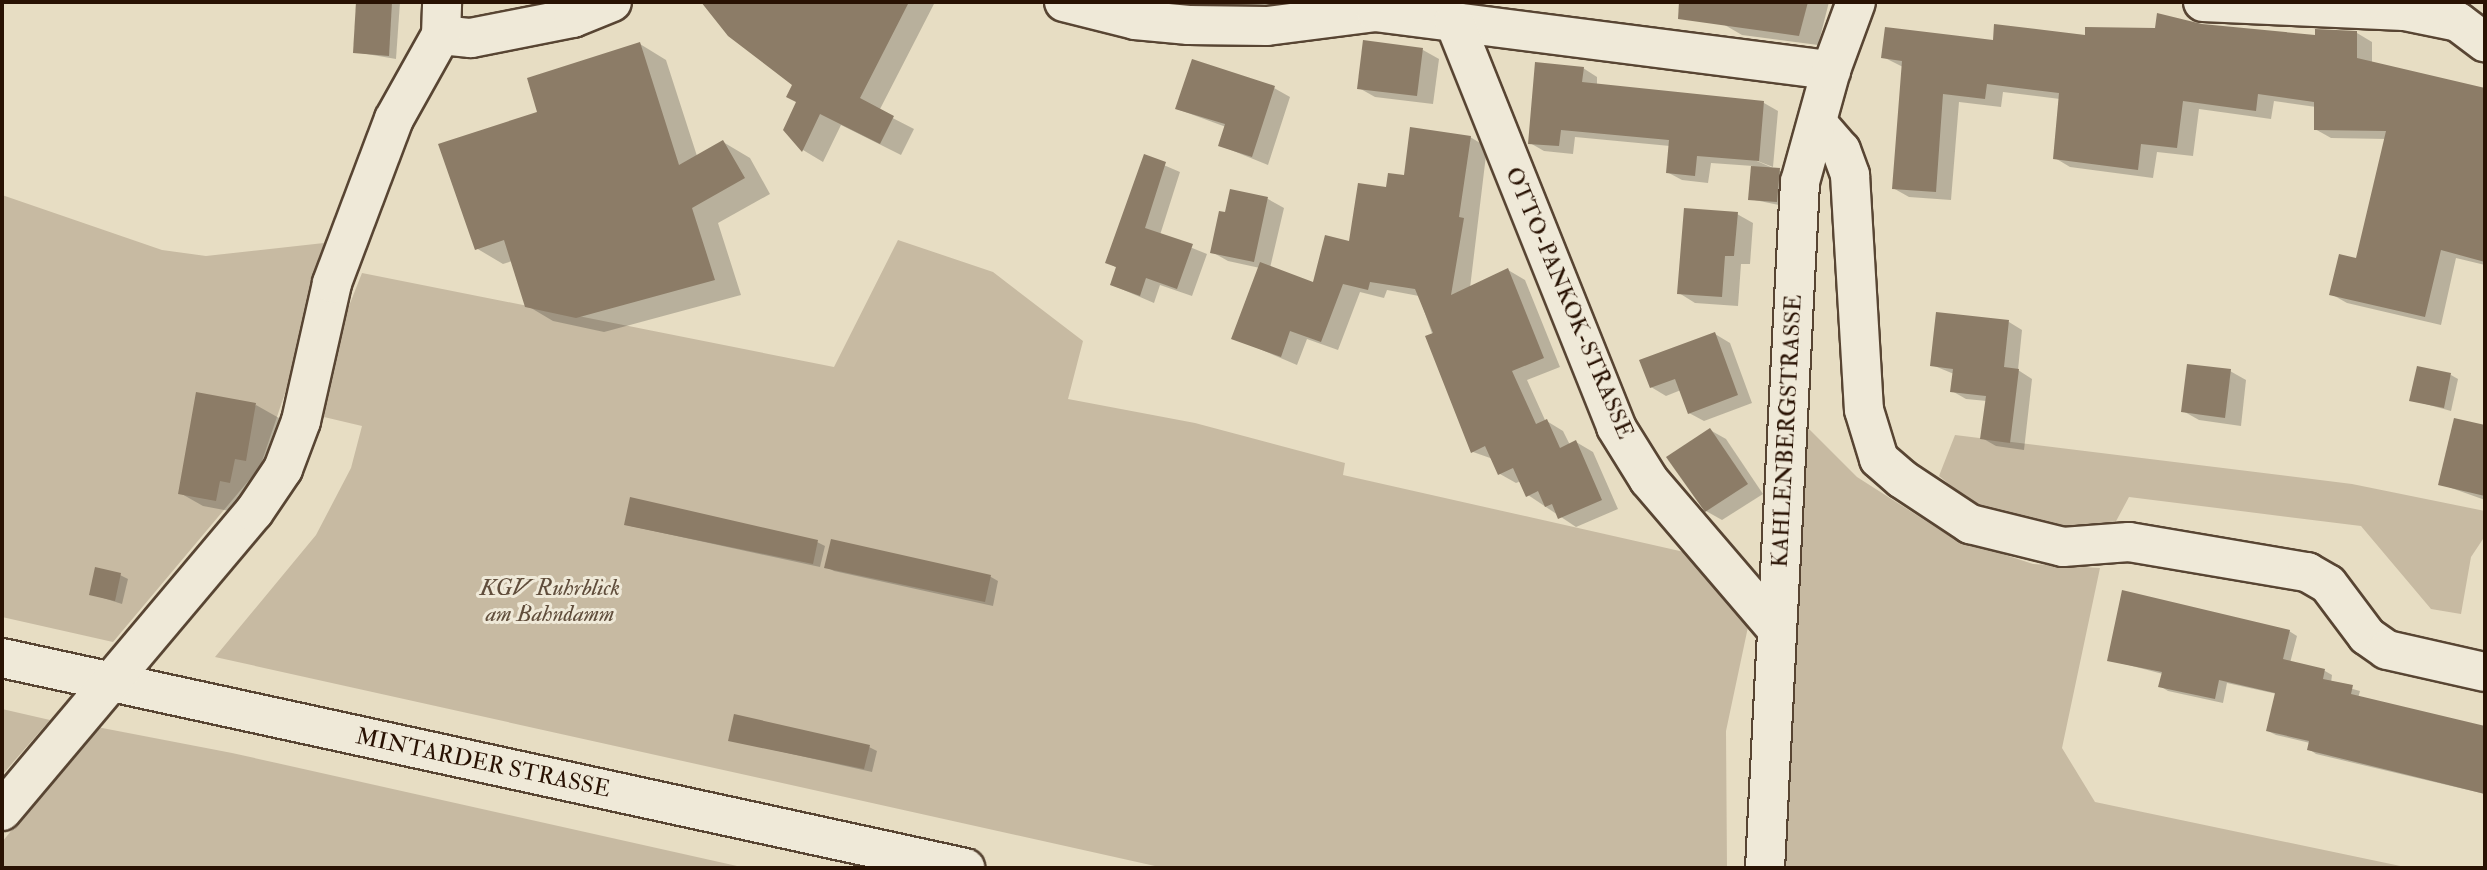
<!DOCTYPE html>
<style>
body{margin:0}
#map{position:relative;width:2487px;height:870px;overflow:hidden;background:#e7ddc3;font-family:"IM FELL Double Pica",serif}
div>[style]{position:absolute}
.green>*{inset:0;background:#c7baa2}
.shadow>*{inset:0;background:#0003}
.building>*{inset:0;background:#8c7c67}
.roads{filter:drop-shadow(2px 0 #584533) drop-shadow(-2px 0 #584533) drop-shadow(0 2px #584533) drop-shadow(0 -2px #584533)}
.minor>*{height:38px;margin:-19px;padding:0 19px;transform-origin:19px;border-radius:19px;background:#efe9d8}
span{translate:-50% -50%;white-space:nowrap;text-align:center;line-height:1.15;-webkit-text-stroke:6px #efe9d8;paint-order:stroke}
.street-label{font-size:23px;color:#291203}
.park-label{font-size:23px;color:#604d3b;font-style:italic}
.frame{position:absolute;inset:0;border:4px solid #291203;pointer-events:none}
</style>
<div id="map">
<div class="green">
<div style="clip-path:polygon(2px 195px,162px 250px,206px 256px,324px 243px,306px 331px,260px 467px,113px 642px,2px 617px)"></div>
<div style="clip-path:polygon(898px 240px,993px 272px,1083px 341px,1068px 399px,1195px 423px,1345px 463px,1343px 475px,1693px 554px,1748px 627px,1726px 731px,1727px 868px,1164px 868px,215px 657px,316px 535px,351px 468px,362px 426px,324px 417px,334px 344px,362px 273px,834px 367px)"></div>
<div style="clip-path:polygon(1805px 425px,1857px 477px,1951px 537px,2033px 564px,2100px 568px,2062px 748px,2095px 802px,2410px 868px,1785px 868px)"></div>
<div style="clip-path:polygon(1955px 435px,2352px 484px,2485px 511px,2485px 536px,2471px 557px,2461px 614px,2431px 609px,2361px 526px,2129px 497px,2114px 525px,2061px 530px,1981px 510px,1939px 476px)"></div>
<div style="clip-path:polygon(2px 709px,50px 720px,2px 775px)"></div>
<div style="clip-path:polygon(97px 727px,232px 753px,746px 868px,2px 868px,2px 842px)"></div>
</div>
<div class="shadow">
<div style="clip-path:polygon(358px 2px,400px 2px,396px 59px,355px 52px)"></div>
<div style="clip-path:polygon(705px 2px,798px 2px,807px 6px,810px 2px,935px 2px,879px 111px,914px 129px,901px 155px,841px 125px,823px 162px,803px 150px,785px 130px,798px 102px,794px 84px,729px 34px)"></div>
<div style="clip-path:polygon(1162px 2px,1302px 2px,1301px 7px,1250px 11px)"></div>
<div style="clip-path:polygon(1659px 2px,1829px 2px,1818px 45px,1742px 35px,1723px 24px,1726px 8px)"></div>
<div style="clip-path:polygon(2202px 26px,2316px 37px,2357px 33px,2372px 42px,2372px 63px,2485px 90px,2485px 265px,2456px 258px,2441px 325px,2347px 303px,2331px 294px,2357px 260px,2386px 139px,2331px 138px,2315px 129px,2316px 107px,2274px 101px,2271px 119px,2199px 109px,2193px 156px,2157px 152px,2153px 178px,2070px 167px,2055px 158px,2060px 99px,2003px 92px,2001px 107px,1959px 102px,1951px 200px,1909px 197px,1893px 188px,1903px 67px,1883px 57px,1994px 42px)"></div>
<div style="clip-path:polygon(640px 44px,666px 60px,697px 156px,723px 142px,750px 158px,770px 194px,718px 223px,741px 295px,604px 332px,553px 321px,526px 305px,512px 261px,503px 264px,476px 248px,539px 113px)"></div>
<div style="clip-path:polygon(1423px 50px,1439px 59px,1433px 104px,1375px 97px,1359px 88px)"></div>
<div style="clip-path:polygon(1583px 68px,1597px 77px,1597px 85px,1764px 103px,1778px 111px,1773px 167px,1750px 158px,1787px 174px,1784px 206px,1750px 199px,1753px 166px,1711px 163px,1708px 183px,1682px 180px,1667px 172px,1670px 146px,1575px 137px,1573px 154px,1544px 151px,1530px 143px)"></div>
<div style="clip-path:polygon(1274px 88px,1290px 97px,1268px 165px,1221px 146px,1226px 127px,1177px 109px)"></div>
<div style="clip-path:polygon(1470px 137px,1487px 147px,1470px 288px,1508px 270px,1525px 280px,1560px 367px,1527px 380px,1545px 420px,1563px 431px,1570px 445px,1576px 442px,1593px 452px,1618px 509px,1576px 527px,1528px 495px,1521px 481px,1516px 483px,1500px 474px,1493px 459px,1473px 452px,1419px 296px,1387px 290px,1384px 298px,1360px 292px,1338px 350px,1307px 339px,1297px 365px,1234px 338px,1260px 268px,1228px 261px,1212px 252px,1226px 214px,1268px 199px,1284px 208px,1270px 268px,1315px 284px,1350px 243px,1387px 189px)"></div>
<div style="clip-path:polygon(1145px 157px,1180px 172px,1160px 235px,1207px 254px,1192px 296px,1160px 285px,1154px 303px,1112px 285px,1117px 268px,1107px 262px)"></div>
<div style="clip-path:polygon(1737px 214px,1753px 223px,1750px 264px,1741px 264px,1738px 306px,1695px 303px,1679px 293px)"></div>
<div style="clip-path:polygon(2009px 322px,2022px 330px,2018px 370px,2032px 379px,2024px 450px,1996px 446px,1982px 438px,1987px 401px,1966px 399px,1952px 391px,1954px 374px,1932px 365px)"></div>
<div style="clip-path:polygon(1715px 334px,1730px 343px,1752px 403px,1704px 421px,1689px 413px,1681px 390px,1666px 396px,1651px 387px)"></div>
<div style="clip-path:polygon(2230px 371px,2246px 380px,2241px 426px,2199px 420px,2183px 411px)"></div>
<div style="clip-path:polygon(2451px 375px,2458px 379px,2451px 411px,2411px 400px)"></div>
<div style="clip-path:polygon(256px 405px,279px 418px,269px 473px,258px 471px,253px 495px,243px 493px,240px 513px,203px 506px,180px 493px)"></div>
<div style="clip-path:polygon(2455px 420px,2485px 427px,2485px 500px,2440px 484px)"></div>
<div style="clip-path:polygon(1710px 430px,1726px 439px,1763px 494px,1722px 520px,1706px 511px)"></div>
<div style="clip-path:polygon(626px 525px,817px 542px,825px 546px,820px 567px)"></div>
<div style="clip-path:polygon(832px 541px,991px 577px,998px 581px,993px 606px,834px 571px,826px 567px)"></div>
<div style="clip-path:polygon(120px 575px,128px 579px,122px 604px,91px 594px)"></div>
<div style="clip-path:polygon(2289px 631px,2297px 636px,2290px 663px,2325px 671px,2332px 675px,2331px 683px,2360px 691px,2358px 698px,2485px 727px,2485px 794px,2316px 754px,2309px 749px,2310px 743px,2276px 735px,2268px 731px,2277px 694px,2227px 683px,2223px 703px,2168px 691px,2160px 686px,2163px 674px,2109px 660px)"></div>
<div style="clip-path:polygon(730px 740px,869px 747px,877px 751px,872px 772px)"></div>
</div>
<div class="building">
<div style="clip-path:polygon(356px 2px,392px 2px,389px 56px,353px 53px)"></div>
<div style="clip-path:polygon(701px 2px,909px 2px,860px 98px,894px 116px,880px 144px,820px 114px,802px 152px,783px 130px,796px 102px,786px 97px,792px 85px,728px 36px)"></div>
<div style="clip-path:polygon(1679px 2px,1808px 2px,1799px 36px,1678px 19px)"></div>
<div style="clip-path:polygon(2157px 13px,2202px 24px,2315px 35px,2315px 29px,2357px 31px,2357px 58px,2485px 88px,2485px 262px,2441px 250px,2425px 317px,2329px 295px,2339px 254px,2356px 258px,2386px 131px,2314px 130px,2314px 102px,2258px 94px,2256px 111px,2183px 101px,2177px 148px,2141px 144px,2138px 170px,2053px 159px,2059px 93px,1987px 84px,1985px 99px,1943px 94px,1936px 192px,1892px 189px,1902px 61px,1881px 58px,1885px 27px,1993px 40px,1994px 24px,2085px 35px,2085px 27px,2155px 28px)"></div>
<div style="clip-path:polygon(1363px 40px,1423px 48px,1417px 96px,1357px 89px)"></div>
<div style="clip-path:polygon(640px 42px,679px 165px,723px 140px,745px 178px,692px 208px,715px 280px,576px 318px,525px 307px,504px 240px,475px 250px,438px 144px,537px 112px,527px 78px)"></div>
<div style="clip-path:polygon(1192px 59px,1275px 86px,1252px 157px,1218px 146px,1225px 124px,1175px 109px)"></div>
<div style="clip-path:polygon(1535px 62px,1584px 67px,1582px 82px,1764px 101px,1759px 161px,1697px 156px,1695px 176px,1666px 173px,1669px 140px,1561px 130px,1559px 146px,1528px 144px)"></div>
<div style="clip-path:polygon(1410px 127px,1471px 136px,1459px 217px,1464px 218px,1451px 295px,1508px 268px,1544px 358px,1512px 371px,1536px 424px,1547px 419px,1560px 448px,1576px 440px,1602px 500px,1558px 519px,1552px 504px,1545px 507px,1538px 491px,1526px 497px,1513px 468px,1498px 475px,1485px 446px,1471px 453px,1425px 336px,1433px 333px,1415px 289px,1370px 282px,1368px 290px,1343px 284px,1321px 342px,1290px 331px,1281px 357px,1231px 339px,1260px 262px,1313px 282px,1325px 235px,1349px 241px,1358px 183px,1386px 187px,1388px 173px,1404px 175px)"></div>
<div style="clip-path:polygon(1144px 154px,1166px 162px,1145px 228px,1193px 244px,1177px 289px,1146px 278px,1140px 296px,1110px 285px,1116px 267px,1105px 263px)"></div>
<div style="clip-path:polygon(1751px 166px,1780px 168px,1777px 202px,1748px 200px)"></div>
<div style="clip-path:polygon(1230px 189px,1268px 197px,1254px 262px,1210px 253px,1219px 211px,1225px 212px)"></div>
<div style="clip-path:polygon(1684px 208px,1738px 212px,1734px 256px,1725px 256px,1722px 297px,1677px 294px)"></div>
<div style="clip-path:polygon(1936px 312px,2009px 320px,2004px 367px,2019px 369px,2010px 443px,1980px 439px,1986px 396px,1950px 392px,1953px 369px,1930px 366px)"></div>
<div style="clip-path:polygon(1715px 332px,1738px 395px,1688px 414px,1675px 379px,1650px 388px,1639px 360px)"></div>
<div style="clip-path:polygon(2187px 364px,2231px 369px,2225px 418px,2181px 412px)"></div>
<div style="clip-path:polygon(2417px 366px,2451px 373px,2444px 408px,2409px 401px)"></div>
<div style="clip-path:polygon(196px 392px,256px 403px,246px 461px,235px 459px,230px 483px,220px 481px,216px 501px,178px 494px)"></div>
<div style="clip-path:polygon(2454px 418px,2485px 425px,2485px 496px,2438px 485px)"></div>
<div style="clip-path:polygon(1710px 428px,1748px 484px,1705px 512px,1666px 457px)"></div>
<div style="clip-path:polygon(630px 497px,818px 540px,813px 564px,624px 525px)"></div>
<div style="clip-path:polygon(831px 539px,991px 575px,985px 602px,824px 568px)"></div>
<div style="clip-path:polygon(95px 567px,121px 573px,115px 601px,89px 595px)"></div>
<div style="clip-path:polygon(2122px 590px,2290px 630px,2283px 659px,2325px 669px,2323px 679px,2353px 685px,2351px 694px,2485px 726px,2485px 794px,2307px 750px,2309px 741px,2266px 731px,2275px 693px,2219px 680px,2215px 699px,2158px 687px,2162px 672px,2107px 661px)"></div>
<div style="clip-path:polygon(734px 714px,870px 745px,864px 769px,728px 741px)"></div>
</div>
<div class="roads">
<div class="minor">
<div style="left:1064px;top:2px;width:73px;rotate:14.2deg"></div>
<div style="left:1135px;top:20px;width:54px;rotate:5.3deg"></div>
<div style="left:1189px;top:25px;width:78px;rotate:0.7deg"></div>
<div style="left:1267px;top:26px;width:110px;rotate:-7.3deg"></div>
<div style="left:1376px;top:12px;width:459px;rotate:7.3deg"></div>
<div style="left:2203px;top:2px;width:201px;rotate:2.6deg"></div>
<div style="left:2404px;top:11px;width:55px;rotate:11.5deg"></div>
<div style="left:2458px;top:22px;width:34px;rotate:37deg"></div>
<div style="left:1454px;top:21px;width:437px;rotate:68.2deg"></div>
<div style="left:1616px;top:427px;width:62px;rotate:58.1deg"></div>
<div style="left:1649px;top:480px;width:194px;rotate:49.4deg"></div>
<div style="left:441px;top:35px;width:30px;rotate:6deg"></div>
<div style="left:471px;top:38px;width:104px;rotate:-11.1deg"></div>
<div style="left:573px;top:18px;width:42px;rotate:-22.3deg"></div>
<div style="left:1818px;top:124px;width:35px;rotate:49deg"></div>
<div style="left:1841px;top:150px;width:27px;rotate:70deg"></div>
<div style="left:1850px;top:175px;width:235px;rotate:86.6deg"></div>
<div style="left:1864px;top:410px;width:51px;rotate:73deg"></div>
<div style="left:1879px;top:459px;width:30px;rotate:41deg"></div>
<div style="left:1902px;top:479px;width:82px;rotate:33.5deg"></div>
<div style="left:1970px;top:524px;width:96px;rotate:13.9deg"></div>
<div style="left:2063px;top:547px;width:66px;rotate:-4.3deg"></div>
<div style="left:2129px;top:542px;width:181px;rotate:9.6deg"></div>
<div style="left:2307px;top:572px;width:24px;rotate:30deg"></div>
<div style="left:2328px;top:584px;width:65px;rotate:53.1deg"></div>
<div style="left:2367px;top:636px;width:24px;rotate:35deg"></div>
<div style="left:2387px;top:650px;width:100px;rotate:12.7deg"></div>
<div style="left:2px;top:658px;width:986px;rotate:12.3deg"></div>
<div style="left:2px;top:811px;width:391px;rotate:-49.9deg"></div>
<div style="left:254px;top:512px;width:52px;rotate:-56deg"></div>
<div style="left:283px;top:469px;width:51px;rotate:-69.4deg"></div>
<div style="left:301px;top:421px;width:141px;rotate:-77.3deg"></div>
<div style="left:332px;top:283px;width:175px;rotate:-69.3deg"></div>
<div style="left:394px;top:119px;width:96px;rotate:-60.8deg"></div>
<div style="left:441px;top:35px;width:33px;rotate:-88deg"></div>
<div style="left:1765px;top:868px;width:687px;rotate:-87.08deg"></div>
<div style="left:1800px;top:182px;width:116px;rotate:-74.5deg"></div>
<div style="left:1831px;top:70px;width:72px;rotate:-69.8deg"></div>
</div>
</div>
<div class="street-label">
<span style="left:1569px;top:303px;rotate:67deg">OTTO-PANKOK-STRASSE</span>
<span style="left:1787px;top:431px;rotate:-87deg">KAHLENBERGSTRASSE</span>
<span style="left:483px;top:763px;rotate:12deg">MINTARDER STRASSE</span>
</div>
<div class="park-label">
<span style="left:550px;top:601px">KGV Ruhrblick<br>am Bahndamm</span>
</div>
<div class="frame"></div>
</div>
